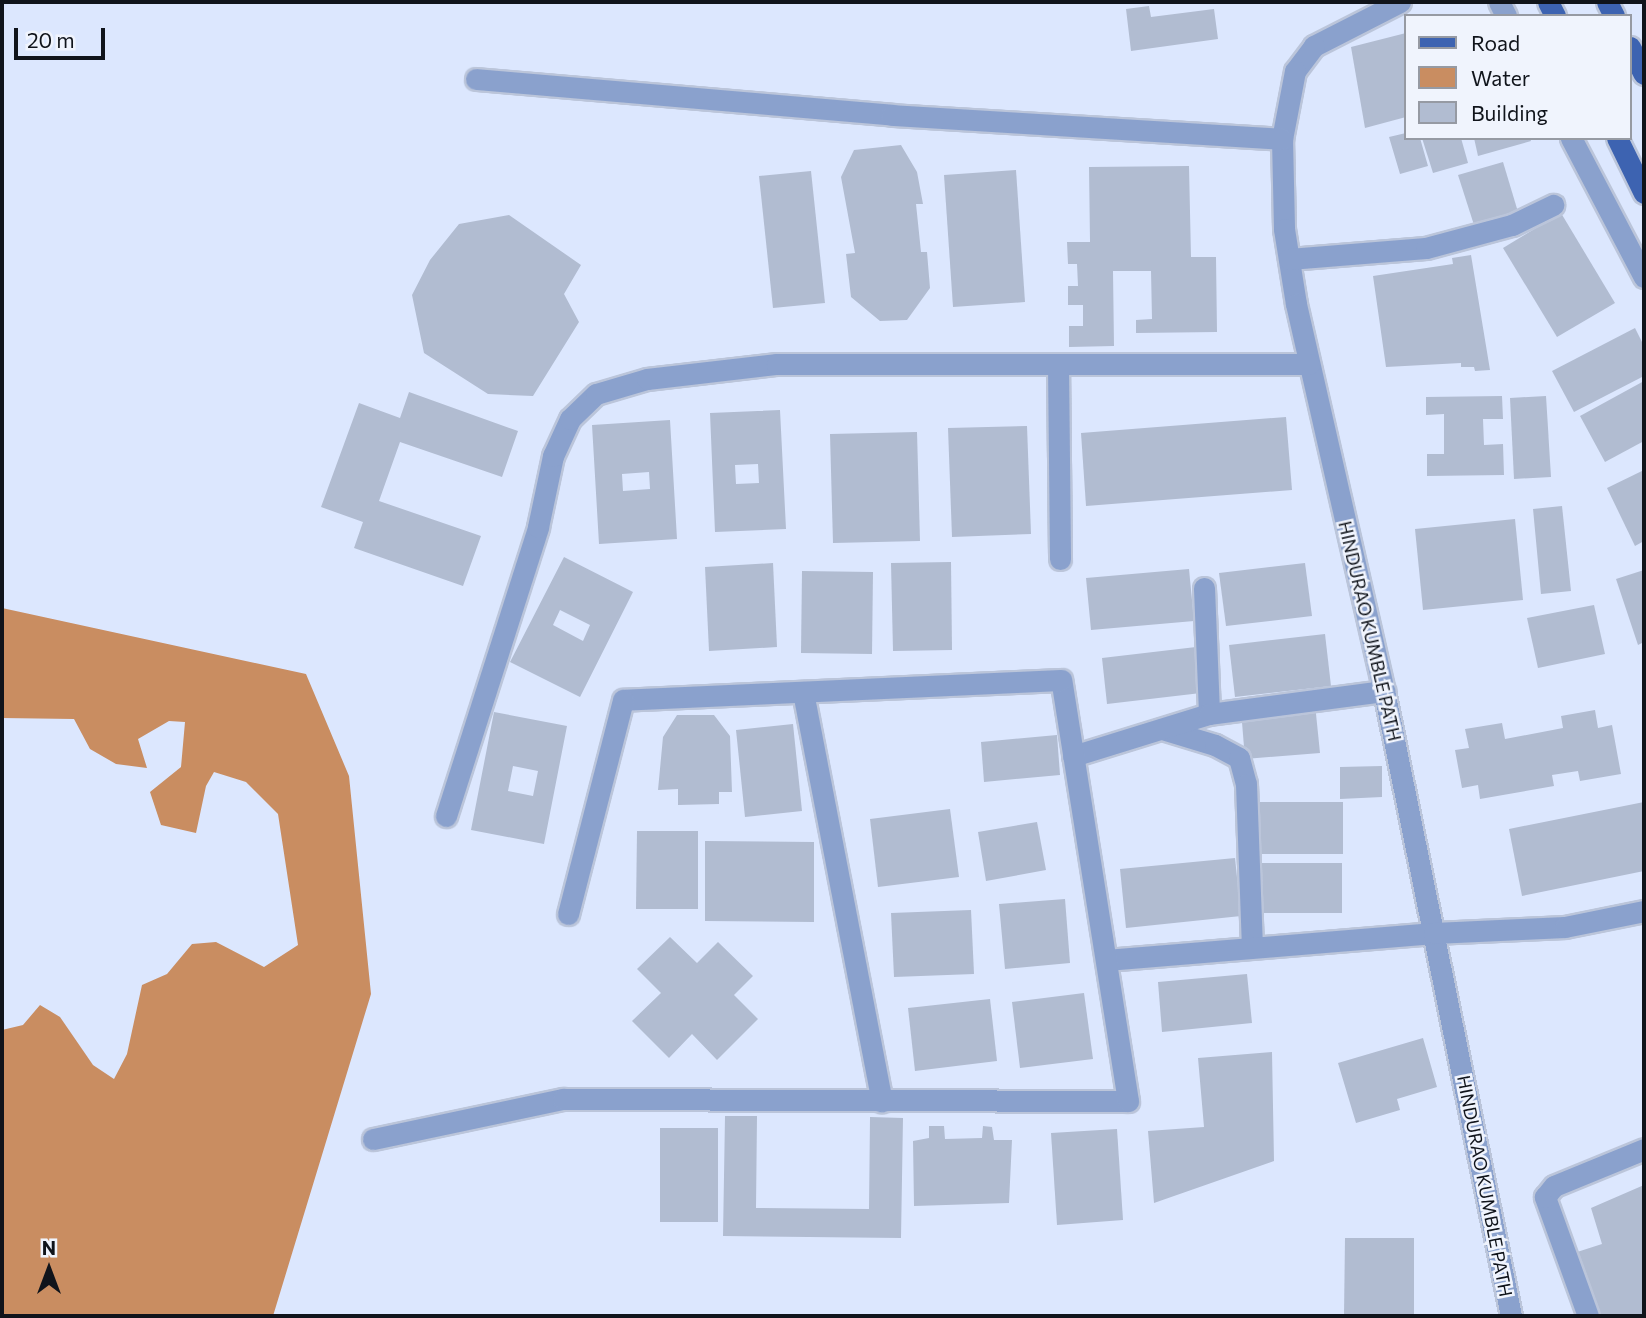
<!DOCTYPE html>
<style>
body{margin:0}
#map{position:relative;width:1646px;height:1318px;overflow:hidden;background:#dce7fe;font-family:Commissioner,sans-serif}
div>[style]{position:absolute}
.water>*{inset:0;background:#c98d61}
.building>*{inset:0;background:#b1bcd1}
.roads{filter:drop-shadow(2px 0 #bbc5da) drop-shadow(-2px 0 #bbc5da) drop-shadow(0 2px #bbc5da) drop-shadow(0 -2px #bbc5da)}
.minor>*{height:21px;margin:-10.5px;padding:0 10.5px;transform-origin:10.5px;border-radius:10.5px;background:#8aa1cd}
.major>*{height:21px;margin:-10.5px;padding:0 10.5px;transform-origin:10.5px;border-radius:10.5px;background:#3d63b1}
span{translate:-50% -50%;white-space:nowrap;text-align:center;line-height:1.15;-webkit-text-stroke:5px #f0f4fd;paint-order:stroke}
.street-label{font-size:18px;color:#10141b}
.frame{position:absolute;inset:0;border:4px solid #10141b;pointer-events:none}
.legend{position:absolute;left:1404px;top:14px;width:228px;height:126px;box-sizing:border-box;background:#f0f4fd;border:2px solid #969aa3;margin:0;padding:9px 12px;list-style:none;font-size:21px;color:#10141b}
.legend li{display:flex;align-items:center;gap:14px;height:35px}
.legend b{width:35px;border:2px solid #969aa3}
.north{position:absolute;left:14px;top:1234px;width:70px;height:70px;-webkit-text-stroke:5px #f0f4fd;paint-order:stroke;rotate:0deg;font-size:19px;font-weight:700;line-height:28px;text-align:center;color:#10141b}
.north::after{content:'';display:block;margin:auto;width:24px;height:32px;background:#10141b;clip-path:polygon(50% 0,100% 100%,50% 72%,0 100%)}
.scale{position:absolute;left:14px;top:28px;width:91px;height:32px;box-sizing:border-box;border:4px solid #10141b;border-top:0;padding-left:9px;font-size:21px;line-height:24px;white-space:nowrap;color:#10141b;-webkit-text-stroke:5px #f0f4fd;paint-order:stroke}
</style>
<div id="map">
<div class="water">
<div style="clip-path:polygon(2px 608px,306px 674px,349px 776px,371px 994px,273px 1316px,2px 1316px,2px 1030px,23px 1025px,40px 1005px,60px 1017px,93px 1065px,114px 1079px,127px 1054px,142px 985px,167px 974px,192px 944px,216px 942px,264px 967px,298px 945px,278px 814px,246px 782px,214px 772px,206px 786px,196px 833px,161px 825px,150px 792px,181px 767px,185px 722px,169px 721px,138px 739px,147px 768px,116px 764px,90px 749px,74px 719px,2px 718px)"></div>
</div>
<div class="building">
<div style="clip-path:polygon(1149px 6px,1151px 17px,1214px 9px,1218px 39px,1131px 51px,1126px 9px)"></div>
<div style="clip-path:polygon(1406px 33px,1406px 117px,1365px 128px,1351px 47px)"></div>
<div style="clip-path:polygon(1406px 133px,1406px 138px,1420px 138px,1428px 166px,1400px 174px,1389px 137px)"></div>
<div style="clip-path:polygon(1422px 138px,1461px 138px,1468px 163px,1433px 173px)"></div>
<div style="clip-path:polygon(1474px 138px,1530px 138px,1531px 141px,1478px 156px)"></div>
<div style="clip-path:polygon(901px 145px,917px 172px,923px 204px,916px 204px,921px 252px,927px 252px,930px 288px,907px 320px,880px 321px,851px 297px,846px 254px,855px 253px,841px 177px,854px 150px)"></div>
<div style="clip-path:polygon(1503px 162px,1518px 212px,1474px 225px,1458px 175px)"></div>
<div style="clip-path:polygon(1189px 166px,1191px 257px,1216px 257px,1217px 332px,1136px 333px,1136px 320px,1152px 319px,1151px 271px,1113px 271px,1114px 346px,1069px 347px,1069px 326px,1083px 326px,1083px 305px,1068px 305px,1068px 286px,1078px 286px,1077px 264px,1068px 264px,1067px 242px,1090px 242px,1089px 167px)"></div>
<div style="clip-path:polygon(1016px 170px,1025px 302px,953px 307px,944px 175px)"></div>
<div style="clip-path:polygon(811px 171px,825px 303px,773px 308px,759px 176px)"></div>
<div style="clip-path:polygon(1561px 213px,1615px 303px,1557px 337px,1503px 248px)"></div>
<div style="clip-path:polygon(509px 215px,581px 265px,564px 294px,579px 322px,533px 396px,488px 394px,424px 353px,412px 295px,430px 260px,459px 224px)"></div>
<div style="clip-path:polygon(1471px 255px,1490px 370px,1475px 371px,1474px 367px,1461px 367px,1461px 363px,1386px 367px,1373px 276px,1453px 264px,1452px 258px)"></div>
<div style="clip-path:polygon(1635px 328px,1644px 346px,1644px 376px,1574px 412px,1552px 371px)"></div>
<div style="clip-path:polygon(1644px 381px,1644px 441px,1605px 462px,1580px 416px)"></div>
<div style="clip-path:polygon(409px 392px,518px 431px,502px 477px,400px 442px,379px 501px,481px 536px,463px 586px,354px 548px,363px 522px,321px 507px,359px 403px,400px 418px)"></div>
<div style="clip-path:polygon(1502px 396px,1503px 419px,1483px 419px,1484px 445px,1503px 444px,1504px 475px,1427px 476px,1427px 454px,1444px 454px,1444px 414px,1426px 415px,1426px 397px)"></div>
<div style="clip-path:polygon(1546px 396px,1551px 477px,1514px 479px,1510px 398px)"></div>
<div style="clip-path:polygon(evenodd,780px 410px,786px 529px,715px 532px,710px 413px,780px 410px,758px 464px,759px 483px,736px 484px,735px 465px,758px 464px)"></div>
<div style="clip-path:polygon(1286px 417px,1292px 490px,1086px 506px,1081px 433px)"></div>
<div style="clip-path:polygon(evenodd,670px 420px,677px 539px,599px 544px,592px 425px,670px 420px,649px 472px,650px 489px,623px 491px,622px 474px,649px 472px)"></div>
<div style="clip-path:polygon(1027px 426px,1031px 534px,952px 537px,948px 428px)"></div>
<div style="clip-path:polygon(917px 432px,920px 541px,833px 543px,830px 434px)"></div>
<div style="clip-path:polygon(1644px 470px,1644px 541px,1635px 546px,1607px 488px)"></div>
<div style="clip-path:polygon(1562px 506px,1571px 591px,1541px 594px,1533px 509px)"></div>
<div style="clip-path:polygon(1515px 519px,1523px 600px,1423px 610px,1415px 529px)"></div>
<div style="clip-path:polygon(evenodd,564px 557px,633px 592px,580px 697px,510px 662px,564px 557px,560px 610px,590px 625px,583px 641px,553px 625px,560px 610px)"></div>
<div style="clip-path:polygon(951px 562px,952px 650px,893px 651px,891px 563px)"></div>
<div style="clip-path:polygon(773px 563px,777px 647px,709px 651px,705px 567px)"></div>
<div style="clip-path:polygon(1305px 563px,1312px 616px,1226px 626px,1219px 573px)"></div>
<div style="clip-path:polygon(1189px 569px,1194px 621px,1091px 630px,1086px 578px)"></div>
<div style="clip-path:polygon(1644px 570px,1644px 642px,1638px 645px,1616px 579px)"></div>
<div style="clip-path:polygon(802px 571px,873px 572px,872px 654px,801px 653px)"></div>
<div style="clip-path:polygon(1594px 605px,1605px 654px,1538px 668px,1527px 618px)"></div>
<div style="clip-path:polygon(1325px 634px,1331px 686px,1235px 697px,1229px 645px)"></div>
<div style="clip-path:polygon(1196px 647px,1201px 693px,1107px 704px,1102px 658px)"></div>
<div style="clip-path:polygon(1315px 704px,1320px 753px,1245px 759px,1241px 710px)"></div>
<div style="clip-path:polygon(1595px 710px,1598px 728px,1612px 725px,1621px 774px,1580px 781px,1578px 771px,1552px 775px,1554px 786px,1480px 799px,1478px 785px,1462px 788px,1455px 750px,1469px 748px,1465px 729px,1502px 723px,1505px 739px,1563px 728px,1561px 716px)"></div>
<div style="clip-path:polygon(evenodd,494px 712px,567px 726px,544px 844px,471px 830px,494px 712px,513px 766px,538px 771px,533px 796px,508px 791px,513px 766px)"></div>
<div style="clip-path:polygon(677px 715px,714px 715px,730px 736px,732px 792px,719px 792px,719px 804px,678px 805px,678px 789px,658px 790px,663px 737px)"></div>
<div style="clip-path:polygon(793px 724px,802px 811px,745px 817px,736px 730px)"></div>
<div style="clip-path:polygon(1057px 735px,1060px 775px,984px 782px,981px 742px)"></div>
<div style="clip-path:polygon(1382px 766px,1382px 797px,1340px 799px,1340px 767px)"></div>
<div style="clip-path:polygon(1256px 802px,1343px 802px,1343px 854px,1256px 854px)"></div>
<div style="clip-path:polygon(1644px 802px,1644px 871px,1522px 896px,1509px 829px)"></div>
<div style="clip-path:polygon(950px 809px,959px 877px,878px 887px,870px 819px)"></div>
<div style="clip-path:polygon(1037px 822px,1046px 870px,986px 881px,978px 832px)"></div>
<div style="clip-path:polygon(637px 831px,698px 831px,698px 909px,636px 909px)"></div>
<div style="clip-path:polygon(705px 841px,814px 842px,814px 922px,705px 921px)"></div>
<div style="clip-path:polygon(1235px 858px,1241px 916px,1126px 928px,1120px 869px)"></div>
<div style="clip-path:polygon(1256px 863px,1342px 863px,1342px 913px,1256px 913px)"></div>
<div style="clip-path:polygon(1065px 899px,1070px 963px,1005px 969px,999px 904px)"></div>
<div style="clip-path:polygon(971px 910px,974px 974px,894px 977px,891px 913px)"></div>
<div style="clip-path:polygon(670px 937px,697px 963px,718px 942px,753px 976px,734px 995px,758px 1019px,717px 1060px,692px 1034px,669px 1058px,632px 1021px,661px 993px,637px 969px)"></div>
<div style="clip-path:polygon(1247px 974px,1252px 1023px,1162px 1032px,1158px 982px)"></div>
<div style="clip-path:polygon(1084px 993px,1093px 1059px,1020px 1068px,1012px 1002px)"></div>
<div style="clip-path:polygon(990px 999px,997px 1061px,915px 1071px,908px 1008px)"></div>
<div style="clip-path:polygon(1423px 1038px,1437px 1087px,1397px 1099px,1400px 1110px,1356px 1123px,1338px 1063px)"></div>
<div style="clip-path:polygon(1272px 1052px,1274px 1161px,1154px 1203px,1148px 1131px,1204px 1127px,1198px 1058px)"></div>
<div style="clip-path:polygon(725px 1116px,757px 1116px,756px 1208px,869px 1209px,870px 1117px,903px 1118px,901px 1238px,723px 1236px)"></div>
<div style="clip-path:polygon(929px 1126px,944px 1126px,945px 1139px,982px 1138px,983px 1126px,992px 1127px,994px 1140px,1012px 1140px,1009px 1203px,914px 1206px,913px 1141px,929px 1138px)"></div>
<div style="clip-path:polygon(660px 1128px,718px 1128px,718px 1222px,660px 1222px)"></div>
<div style="clip-path:polygon(1117px 1129px,1123px 1220px,1057px 1225px,1051px 1133px)"></div>
<div style="clip-path:polygon(1644px 1185px,1644px 1316px,1599px 1316px,1574px 1253px,1602px 1244px,1591px 1208px)"></div>
<div style="clip-path:polygon(1345px 1238px,1414px 1238px,1414px 1316px,1344px 1316px)"></div>
</div>
<div class="roads">
<div class="minor">
<div style="left:1400px;top:2px;width:97px;rotate:152.9deg"></div>
<div style="left:1314px;top:46px;width:31px;rotate:127deg"></div>
<div style="left:1295px;top:71px;width:69px;rotate:100.8deg"></div>
<div style="left:1282px;top:139px;width:90px;rotate:88.7deg"></div>
<div style="left:1284px;top:229px;width:76px;rotate:80.9deg"></div>
<div style="left:1296px;top:304px;width:397px;rotate:77.2deg"></div>
<div style="left:1384px;top:691px;width:638px;rotate:78.51deg"></div>
<div style="left:1499px;top:2px;width:16px;rotate:63deg"></div>
<div style="left:476px;top:79px;width:418px;rotate:4.9deg"></div>
<div style="left:892px;top:115px;width:391px;rotate:3.5deg"></div>
<div style="left:1571px;top:138px;width:157px;rotate:62.3deg"></div>
<div style="left:1289px;top:259px;width:137px;rotate:-4.6deg"></div>
<div style="left:1426px;top:248px;width:89px;rotate:-15deg"></div>
<div style="left:1512px;top:225px;width:46px;rotate:-26deg"></div>
<div style="left:1058px;top:364px;width:195px;rotate:89.4deg"></div>
<div style="left:1204px;top:588px;width:126px;rotate:87.7deg"></div>
<div style="left:803px;top:692px;width:417px;rotate:79.1deg"></div>
<div style="left:1162px;top:729px;width:55px;rotate:16.8deg"></div>
<div style="left:1215px;top:745px;width:27px;rotate:28deg"></div>
<div style="left:1239px;top:758px;width:27px;rotate:75deg"></div>
<div style="left:1246px;top:784px;width:163px;rotate:87.9deg"></div>
<div style="left:1073px;top:756px;width:142px;rotate:-17.2deg"></div>
<div style="left:1209px;top:714px;width:177px;rotate:-7.5deg"></div>
<div style="left:446px;top:816px;width:303px;rotate:-72.3deg"></div>
<div style="left:538px;top:527px;width:73px;rotate:-78.1deg"></div>
<div style="left:553px;top:456px;width:41px;rotate:-65.3deg"></div>
<div style="left:570px;top:419px;width:36px;rotate:-44deg"></div>
<div style="left:596px;top:394px;width:53px;rotate:-16.4deg"></div>
<div style="left:647px;top:379px;width:131px;rotate:-6.6deg"></div>
<div style="left:777px;top:364px;width:532px"></div>
<div style="left:1106px;top:960px;width:329px;rotate:-4.7deg"></div>
<div style="left:1434px;top:933px;width:131px;rotate:-2.6deg"></div>
<div style="left:1565px;top:927px;width:81px;rotate:-11.4deg"></div>
<div style="left:373px;top:1139px;width:194px;rotate:-11.9deg"></div>
<div style="left:563px;top:1099px;width:565px;rotate:0.2deg"></div>
<div style="left:1128px;top:1101px;width:426px;rotate:-99deg"></div>
<div style="left:1061px;top:680px;width:438px;rotate:177.4deg"></div>
<div style="left:623px;top:700px;width:221px;rotate:104.4deg"></div>
<div style="left:1588px;top:1316px;width:127px;rotate:-109.9deg"></div>
<div style="left:1545px;top:1197px;width:14px;rotate:-51deg"></div>
<div style="left:1554px;top:1186px;width:97px;rotate:-22.3deg"></div>
</div>
<div class="major">
<div style="left:1548px;top:2px;width:16px;rotate:63deg"></div>
<div style="left:1607px;top:2px;width:16px;rotate:63deg"></div>
<div style="left:1630px;top:47px;width:30px;rotate:63deg"></div>
<div style="left:1617px;top:138px;width:61px;rotate:63.9deg"></div>
</div>
</div>
<div class="street-label">
<span style="left:1370px;top:631px;rotate:77deg">HINDURAO KUMBLE PATH</span>
<span style="left:1485px;top:1186px;rotate:79deg">HINDURAO KUMBLE PATH</span>
</div>
<div class="frame"></div>
<ul class="legend">
<li><b style="height:9px;background:#3d63b1"></b>Road</li>
<li><b style="height:19px;background:#c98d61"></b>Water</li>
<li><b style="height:19px;background:#b1bcd1"></b>Building</li>
</ul>
<div class="north">N</div>
<div class="scale">20 m</div>
</div>
